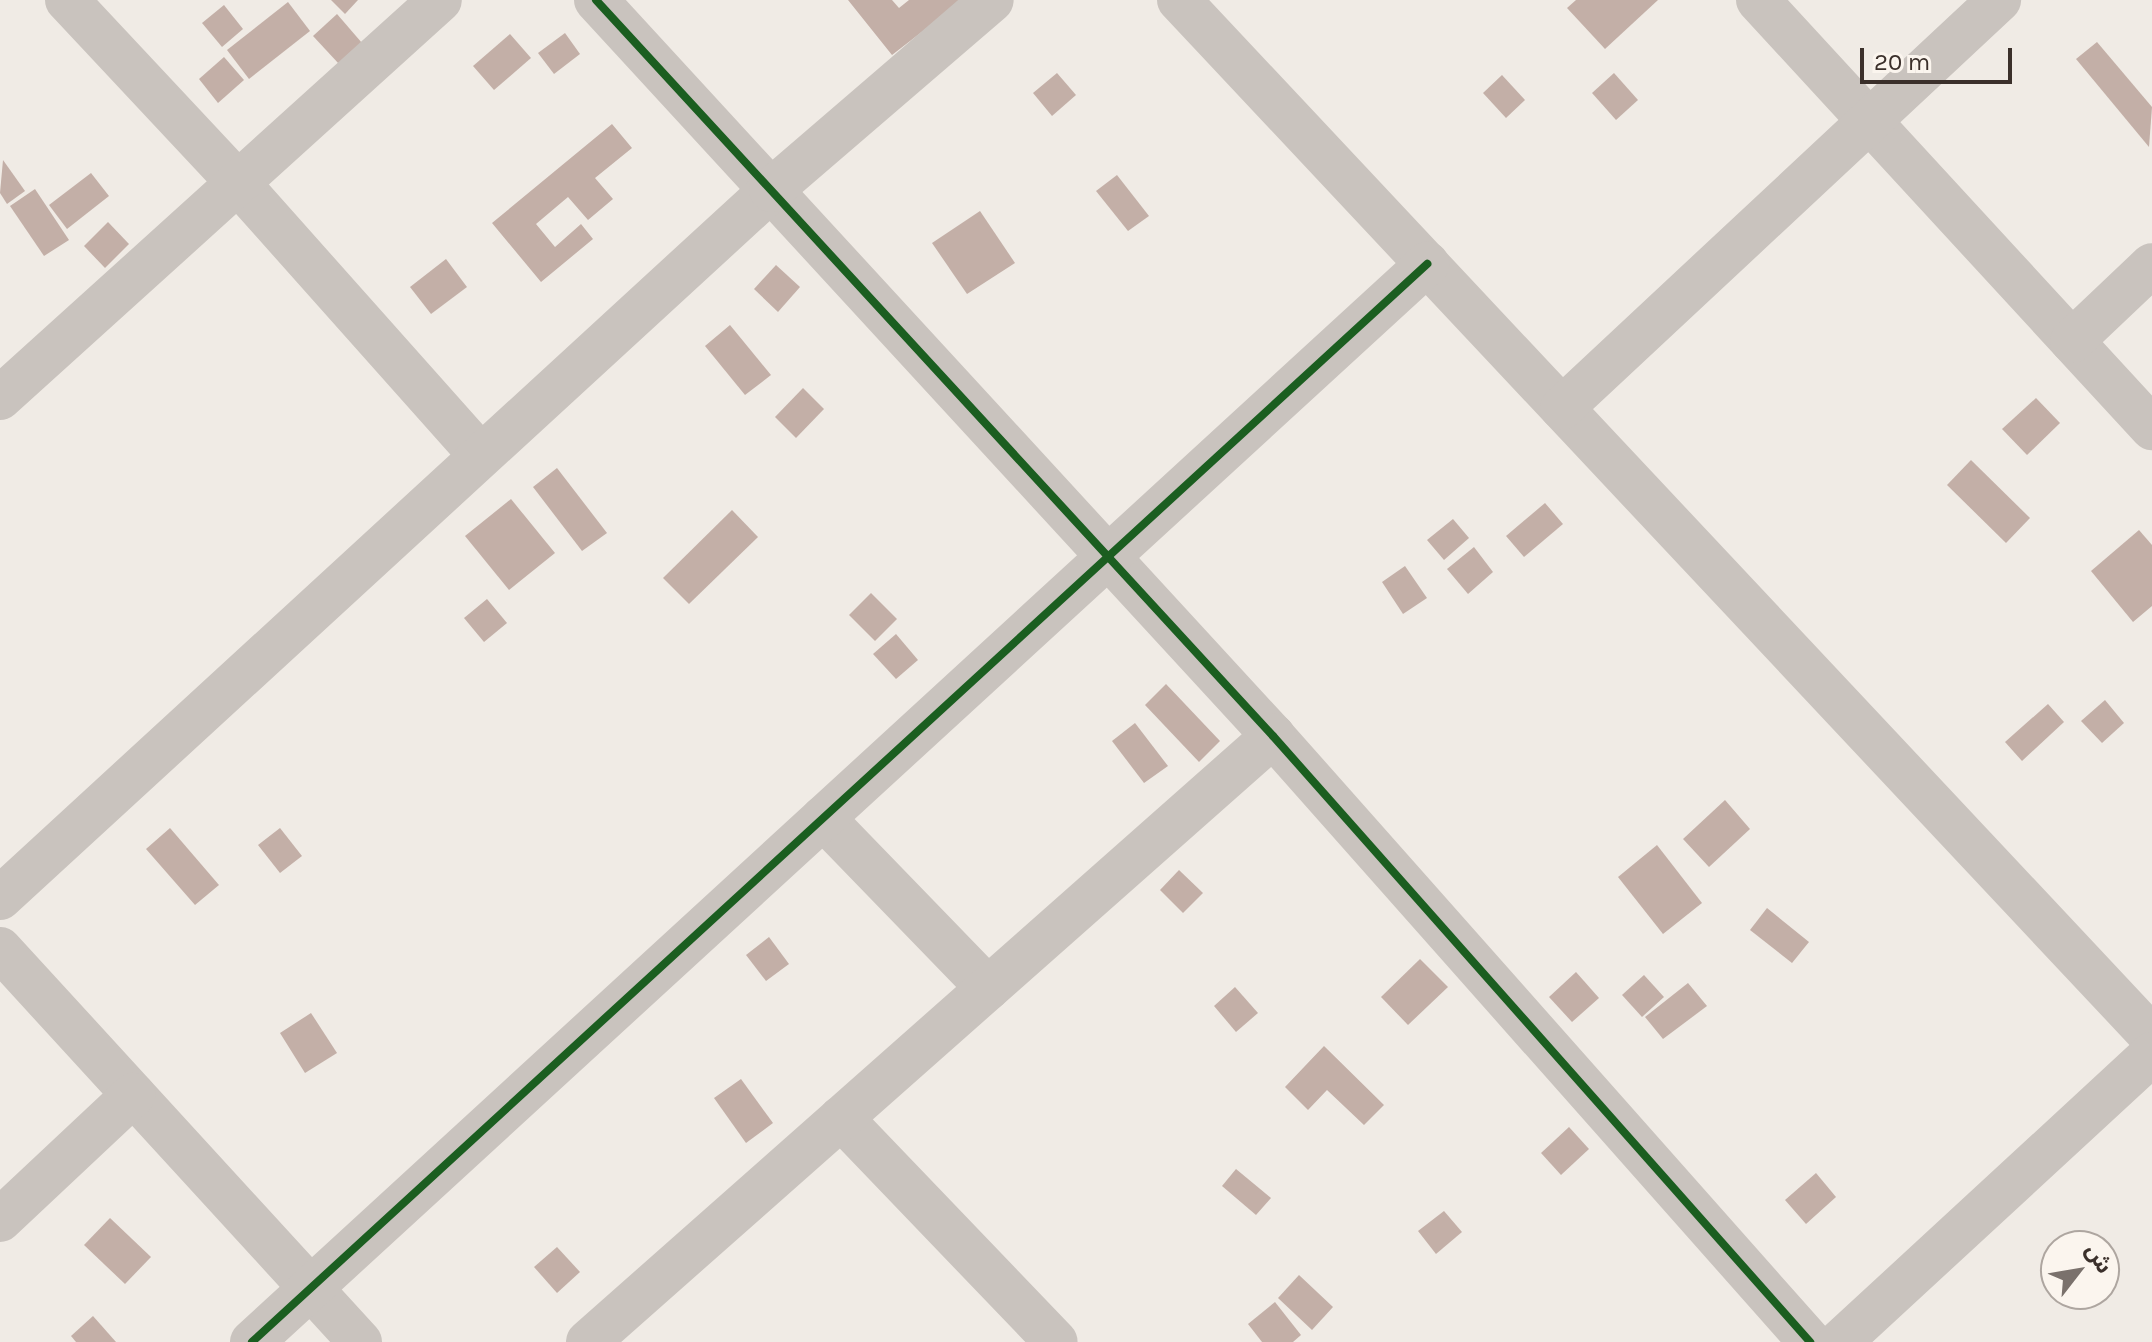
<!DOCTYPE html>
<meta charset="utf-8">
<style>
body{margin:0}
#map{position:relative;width:2152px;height:1342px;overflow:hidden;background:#f0ebe5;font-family:Karla,"Noto Sans Arabic",sans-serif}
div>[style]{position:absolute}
.building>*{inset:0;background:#c3afa7}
.street>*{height:44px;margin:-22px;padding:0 22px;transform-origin:22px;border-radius:22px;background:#c9c3be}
.cycleway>*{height:8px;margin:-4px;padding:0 4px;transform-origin:4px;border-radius:4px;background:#1b5e20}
span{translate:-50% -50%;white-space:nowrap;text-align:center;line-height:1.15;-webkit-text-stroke:8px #fbf5ee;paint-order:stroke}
.north{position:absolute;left:2040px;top:1230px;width:80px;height:80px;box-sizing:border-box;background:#fbf5ee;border:2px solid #aea6a0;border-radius:50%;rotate:59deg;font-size:22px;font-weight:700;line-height:32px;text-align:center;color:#3b302b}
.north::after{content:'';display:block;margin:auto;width:28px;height:36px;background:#7a716c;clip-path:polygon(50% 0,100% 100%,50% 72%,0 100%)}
.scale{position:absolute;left:1860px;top:48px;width:152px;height:36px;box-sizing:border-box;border:4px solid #3b302b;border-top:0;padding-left:10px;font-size:24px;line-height:28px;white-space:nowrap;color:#3b302b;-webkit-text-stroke:6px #fbf5ee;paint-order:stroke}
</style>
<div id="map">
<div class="building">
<div style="clip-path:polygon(331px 0,358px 0,345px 14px)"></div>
<div style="clip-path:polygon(848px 0,892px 0,899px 8px,909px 0,963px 0,892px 55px)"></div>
<div style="clip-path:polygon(1576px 0,1658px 0,1605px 49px,1567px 8px)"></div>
<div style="clip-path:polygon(288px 2px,310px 31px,249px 79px,227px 50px)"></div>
<div style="clip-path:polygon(224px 5px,243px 29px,222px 47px,202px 23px)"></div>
<div style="clip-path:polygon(337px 14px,362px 43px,339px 64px,313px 36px)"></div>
<div style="clip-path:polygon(565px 33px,580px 54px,554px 74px,538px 53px)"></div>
<div style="clip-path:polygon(510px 34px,531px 58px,494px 90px,473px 66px)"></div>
<div style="clip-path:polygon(2097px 42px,2152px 107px,2149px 147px,2076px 59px)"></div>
<div style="clip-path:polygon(224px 57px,244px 80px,218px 103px,199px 79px)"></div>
<div style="clip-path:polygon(1057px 73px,1076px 95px,1052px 116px,1033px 93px)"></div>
<div style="clip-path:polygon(1614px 73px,1638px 100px,1616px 120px,1592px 93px)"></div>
<div style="clip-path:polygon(1502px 75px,1525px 100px,1506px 118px,1483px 93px)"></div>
<div style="clip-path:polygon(612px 124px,632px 148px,595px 178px,613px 199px,588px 220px,568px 197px,536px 224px,555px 247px,581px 224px,593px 239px,541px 282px,492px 223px)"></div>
<div style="clip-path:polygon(3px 160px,25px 191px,7px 204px,0 193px)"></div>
<div style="clip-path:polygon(91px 173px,109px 196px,67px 229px,49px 205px)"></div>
<div style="clip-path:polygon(1117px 175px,1149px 216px,1128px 231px,1096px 191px)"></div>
<div style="clip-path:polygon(35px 189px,69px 240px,44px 256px,10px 206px)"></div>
<div style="clip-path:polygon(980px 211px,1015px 263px,967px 294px,932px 243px)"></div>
<div style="clip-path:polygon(108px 222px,129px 244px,105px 268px,84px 246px)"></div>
<div style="clip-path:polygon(446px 259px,467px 287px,431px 314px,410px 287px)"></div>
<div style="clip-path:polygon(776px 265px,800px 287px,778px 312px,754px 289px)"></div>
<div style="clip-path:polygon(730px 325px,771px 375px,745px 395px,705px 346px)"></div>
<div style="clip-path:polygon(803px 388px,824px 409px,796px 438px,775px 417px)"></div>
<div style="clip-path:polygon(2036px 398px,2060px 423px,2027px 455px,2002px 429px)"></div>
<div style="clip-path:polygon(1971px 460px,2030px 518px,2006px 543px,1947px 485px)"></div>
<div style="clip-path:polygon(557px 468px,607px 533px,582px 551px,533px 487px)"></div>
<div style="clip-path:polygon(511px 499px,555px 553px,509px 590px,465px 536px)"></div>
<div style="clip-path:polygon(1545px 503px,1563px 524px,1524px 557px,1506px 536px)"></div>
<div style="clip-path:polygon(732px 510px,758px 537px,689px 604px,663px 578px)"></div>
<div style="clip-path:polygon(1453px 519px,1469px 538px,1444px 560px,1427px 540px)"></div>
<div style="clip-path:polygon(2139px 530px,2152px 545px,2152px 606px,2133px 622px,2091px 571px)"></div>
<div style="clip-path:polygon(1474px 547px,1493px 572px,1468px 594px,1447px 569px)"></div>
<div style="clip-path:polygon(1405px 566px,1427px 598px,1403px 614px,1382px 582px)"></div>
<div style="clip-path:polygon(871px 593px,897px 619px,875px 641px,849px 615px)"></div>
<div style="clip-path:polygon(487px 599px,507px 623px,484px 642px,464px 618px)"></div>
<div style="clip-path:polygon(896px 634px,918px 660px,896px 679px,873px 654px)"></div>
<div style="clip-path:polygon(1166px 684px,1220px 741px,1199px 762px,1145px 705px)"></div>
<div style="clip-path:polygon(2105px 700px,2124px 723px,2102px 743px,2081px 721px)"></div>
<div style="clip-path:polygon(2048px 704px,2064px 722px,2022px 761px,2005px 742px)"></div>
<div style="clip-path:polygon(1135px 723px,1168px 766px,1144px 783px,1112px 741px)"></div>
<div style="clip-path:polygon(1725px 800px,1750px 829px,1709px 867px,1683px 839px)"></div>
<div style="clip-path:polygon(170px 828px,219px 885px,195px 905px,146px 849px)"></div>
<div style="clip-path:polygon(280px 828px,302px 856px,280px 873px,258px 845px)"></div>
<div style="clip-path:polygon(1657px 845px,1702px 903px,1663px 934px,1618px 877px)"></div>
<div style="clip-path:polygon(1179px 870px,1203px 893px,1183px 913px,1160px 890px)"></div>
<div style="clip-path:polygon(1767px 908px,1809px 942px,1792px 963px,1750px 930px)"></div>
<div style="clip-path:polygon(769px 937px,789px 964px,766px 981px,746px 955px)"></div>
<div style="clip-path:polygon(1420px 959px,1448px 987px,1408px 1025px,1381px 997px)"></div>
<div style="clip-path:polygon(1576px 972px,1599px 998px,1572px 1022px,1549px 997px)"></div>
<div style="clip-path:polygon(1644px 975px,1664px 997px,1642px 1017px,1622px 995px)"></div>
<div style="clip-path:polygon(1688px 983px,1707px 1006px,1663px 1039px,1645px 1017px)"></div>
<div style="clip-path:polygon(1235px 987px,1258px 1013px,1236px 1032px,1214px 1006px)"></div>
<div style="clip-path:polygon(311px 1013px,337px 1053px,305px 1073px,280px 1033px)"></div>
<div style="clip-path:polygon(1324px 1046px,1384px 1105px,1364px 1125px,1327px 1090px,1308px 1110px,1285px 1087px)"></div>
<div style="clip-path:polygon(741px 1079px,773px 1123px,746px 1143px,714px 1098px)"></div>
<div style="clip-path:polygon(1569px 1127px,1589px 1149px,1561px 1175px,1541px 1153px)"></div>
<div style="clip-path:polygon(1236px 1169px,1271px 1198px,1256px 1215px,1222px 1186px)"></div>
<div style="clip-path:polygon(1816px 1173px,1836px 1197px,1806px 1224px,1785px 1200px)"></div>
<div style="clip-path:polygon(1444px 1211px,1462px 1232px,1436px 1254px,1418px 1231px)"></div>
<div style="clip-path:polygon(110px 1218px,151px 1257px,125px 1284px,84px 1245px)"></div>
<div style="clip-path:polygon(557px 1247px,580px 1272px,557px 1293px,534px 1267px)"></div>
<div style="clip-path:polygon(1299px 1275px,1333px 1307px,1312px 1330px,1278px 1298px)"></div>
<div style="clip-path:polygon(1275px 1302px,1301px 1335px,1293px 1342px,1262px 1342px,1248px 1324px)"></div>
<div style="clip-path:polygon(93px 1316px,116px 1342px,76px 1342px,71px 1336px)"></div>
</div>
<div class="street">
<div style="left:67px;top:0;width:250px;rotate:46.9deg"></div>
<div style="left:238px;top:183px;width:365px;rotate:48.3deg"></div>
<div style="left:596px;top:0;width:1000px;rotate:47.39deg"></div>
<div style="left:1273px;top:736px;width:810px;rotate:48.45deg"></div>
<div style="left:1179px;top:0;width:1422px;rotate:46.82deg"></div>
<div style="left:1758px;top:0;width:582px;rotate:47.37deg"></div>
<div style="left:2072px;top:341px;width:110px;rotate:-43.5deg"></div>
<div style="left:0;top:398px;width:593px;rotate:-42.13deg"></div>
<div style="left:1562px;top:408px;width:598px;rotate:-43.03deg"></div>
<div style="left:823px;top:818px;width:237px;rotate:45.9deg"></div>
<div style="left:0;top:898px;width:1047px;rotate:-42.56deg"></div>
<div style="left:771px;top:190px;width:291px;rotate:-40.7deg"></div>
<div style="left:0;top:949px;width:533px;rotate:47.51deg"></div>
<div style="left:841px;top:1118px;width:310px;rotate:46.2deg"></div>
<div style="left:0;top:1220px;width:183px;rotate:-43.2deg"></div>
<div style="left:252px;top:1342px;width:1595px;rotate:-42.53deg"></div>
<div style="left:588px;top:1342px;width:915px;rotate:-41.5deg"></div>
<div style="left:1840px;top:1342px;width:425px;rotate:-42.7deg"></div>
</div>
<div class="cycleway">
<div style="left:596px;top:0;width:1000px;rotate:47.39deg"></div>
<div style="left:1273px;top:736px;width:810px;rotate:48.45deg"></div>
<div style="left:252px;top:1342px;width:1595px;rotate:-42.53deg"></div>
</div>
<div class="north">ش</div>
<div class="scale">20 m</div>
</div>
